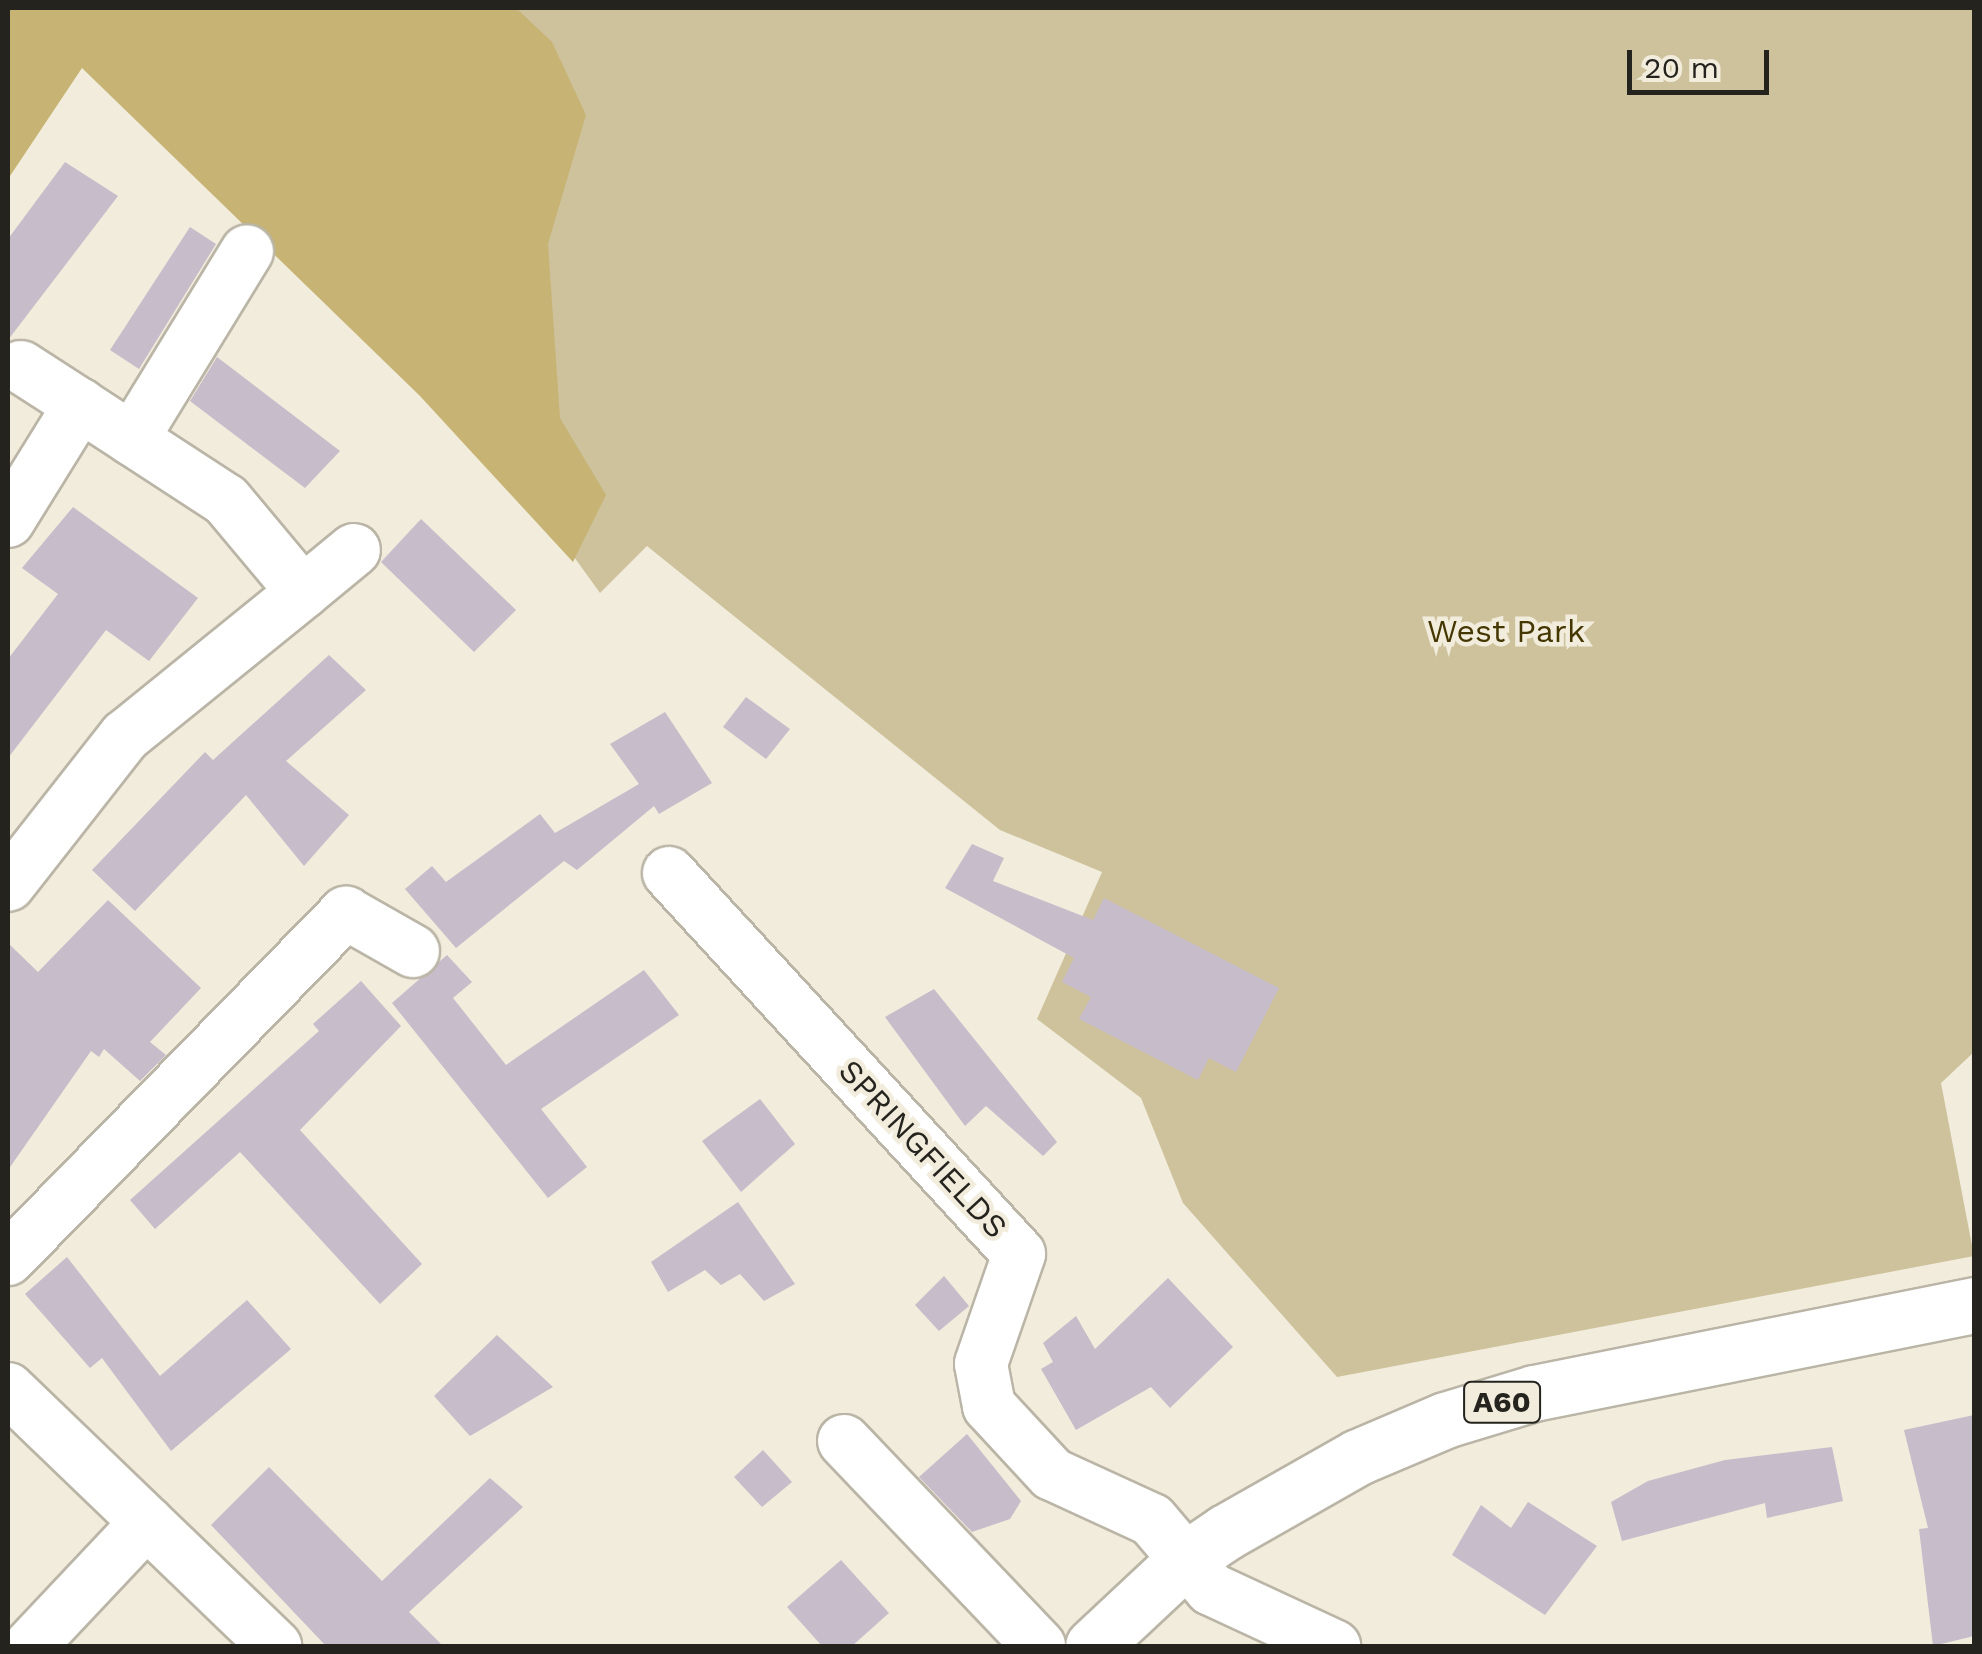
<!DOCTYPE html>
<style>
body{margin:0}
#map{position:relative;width:1982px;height:1654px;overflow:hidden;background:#f1ecdc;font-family:"Work Sans",sans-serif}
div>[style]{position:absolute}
.green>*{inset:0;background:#cec29c}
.forest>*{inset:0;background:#c7b373}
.building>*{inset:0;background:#c7bcca}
.roads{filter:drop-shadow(2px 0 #bab5a6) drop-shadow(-2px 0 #bab5a6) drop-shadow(0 2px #bab5a6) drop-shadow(0 -2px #bab5a6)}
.minor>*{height:52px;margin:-26px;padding:0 26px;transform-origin:26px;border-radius:26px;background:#fff}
.major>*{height:55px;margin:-27.5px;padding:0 27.5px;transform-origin:27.5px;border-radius:27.5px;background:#fff}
span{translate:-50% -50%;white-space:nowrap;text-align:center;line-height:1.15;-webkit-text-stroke:9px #f1ecdc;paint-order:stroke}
.shield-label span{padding:2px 8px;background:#f1ecdc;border:2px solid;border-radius:8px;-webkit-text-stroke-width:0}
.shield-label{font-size:30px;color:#25231e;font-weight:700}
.park-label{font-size:32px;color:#453701}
.street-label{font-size:32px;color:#25231e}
.frame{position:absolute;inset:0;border:10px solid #25231e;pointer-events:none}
.scale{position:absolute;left:1627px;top:50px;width:142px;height:45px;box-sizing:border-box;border:5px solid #25231e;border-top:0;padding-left:12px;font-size:30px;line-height:35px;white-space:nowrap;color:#25231e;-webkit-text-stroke:8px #f1ecdc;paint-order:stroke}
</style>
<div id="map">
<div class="green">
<div style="clip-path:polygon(392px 8px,1974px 8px,1974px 1052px,1941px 1083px,1974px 1256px,1337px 1377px,1183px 1203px,1141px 1098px,1037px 1019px,1102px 872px,1000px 830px,647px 546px,600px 593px,407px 324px)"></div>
</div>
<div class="forest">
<div style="clip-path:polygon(8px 8px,516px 8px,552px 42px,586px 115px,548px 244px,560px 418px,606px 495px,573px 562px,420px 396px,82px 68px,8px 179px)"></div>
</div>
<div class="building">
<div style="clip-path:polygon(65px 162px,118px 196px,8px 340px,8px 239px)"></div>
<div style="clip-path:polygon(190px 227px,216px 244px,139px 369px,110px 350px)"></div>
<div style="clip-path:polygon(217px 357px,340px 451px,305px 488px,190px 401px)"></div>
<div style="clip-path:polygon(73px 507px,198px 598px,149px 661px,106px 630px,8px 758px,8px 659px,58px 594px,22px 568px)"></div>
<div style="clip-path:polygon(421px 519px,516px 610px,474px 652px,381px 562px)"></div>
<div style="clip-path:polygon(329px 655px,366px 690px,286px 761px,349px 815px,304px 866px,246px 795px,135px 911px,92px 870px,205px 752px,213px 760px)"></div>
<div style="clip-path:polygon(746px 697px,790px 729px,766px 759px,723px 727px)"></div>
<div style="clip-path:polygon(665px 712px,712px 783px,659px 814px,654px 806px,577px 870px,564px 861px,456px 948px,405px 889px,432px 866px,446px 882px,540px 814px,555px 833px,639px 784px,610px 744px)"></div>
<div style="clip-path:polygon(972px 844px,1004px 858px,993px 881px,1093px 920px,1104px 898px,1279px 988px,1236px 1072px,1209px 1058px,1198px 1080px,1079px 1019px,1091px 997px,1062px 982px,1074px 958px,945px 888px)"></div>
<div style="clip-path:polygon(108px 900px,201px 988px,150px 1042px,166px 1055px,140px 1081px,104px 1049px,99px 1057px,91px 1051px,8px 1170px,8px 943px,38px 972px)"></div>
<div style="clip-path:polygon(447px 955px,472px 982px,453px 998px,506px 1065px,644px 970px,679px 1015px,541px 1109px,587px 1167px,548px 1198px,392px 1003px)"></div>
<div style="clip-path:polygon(361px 981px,401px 1026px,300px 1130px,422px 1264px,380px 1304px,240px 1152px,155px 1229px,130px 1200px,319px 1031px,313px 1024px)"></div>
<div style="clip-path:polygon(934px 989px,1057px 1142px,1043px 1156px,986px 1106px,965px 1126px,885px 1017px)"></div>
<div style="clip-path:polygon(760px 1099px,795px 1144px,741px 1192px,702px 1141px)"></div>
<div style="clip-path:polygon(738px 1202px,795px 1284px,764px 1301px,740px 1274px,721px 1285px,705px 1270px,668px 1292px,651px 1262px)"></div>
<div style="clip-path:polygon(67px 1257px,160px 1376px,247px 1300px,291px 1349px,171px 1451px,102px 1358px,90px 1368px,25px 1294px)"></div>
<div style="clip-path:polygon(944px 1276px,969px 1306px,939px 1331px,915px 1305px)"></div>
<div style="clip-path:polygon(1168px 1278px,1233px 1347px,1170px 1408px,1151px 1387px,1076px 1430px,1041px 1369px,1053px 1362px,1043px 1343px,1076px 1316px,1095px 1349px)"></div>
<div style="clip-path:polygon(497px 1335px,553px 1387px,470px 1436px,434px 1396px)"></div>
<div style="clip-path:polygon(1974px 1415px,1974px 1636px,1933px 1646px,1919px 1529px,1928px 1528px,1904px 1430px)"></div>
<div style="clip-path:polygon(967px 1434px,1021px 1501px,1010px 1519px,972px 1532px,919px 1477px)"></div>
<div style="clip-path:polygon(1832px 1447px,1843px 1501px,1767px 1518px,1765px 1503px,1622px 1541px,1611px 1502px,1648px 1481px,1725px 1460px)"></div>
<div style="clip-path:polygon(763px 1450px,792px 1482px,762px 1507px,734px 1477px)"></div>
<div style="clip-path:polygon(269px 1467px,382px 1581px,490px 1478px,523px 1507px,409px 1612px,443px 1646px,326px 1646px,211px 1525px)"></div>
<div style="clip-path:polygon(1528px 1502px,1597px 1546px,1545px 1615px,1452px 1555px,1481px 1505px,1511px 1528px)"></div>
<div style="clip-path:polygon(841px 1560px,889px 1613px,852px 1646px,822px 1646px,787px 1607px)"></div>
</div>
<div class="roads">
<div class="minor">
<div style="left:21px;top:367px;width:70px;rotate:32.8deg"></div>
<div style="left:132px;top:439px;width:220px;rotate:-58.5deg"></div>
<div style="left:8px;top:521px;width:137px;rotate:-58.2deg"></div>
<div style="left:80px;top:405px;width:174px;rotate:33.1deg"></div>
<div style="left:226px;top:500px;width:120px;rotate:50.1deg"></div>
<div style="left:303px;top:592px;width:229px;rotate:141deg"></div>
<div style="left:125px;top:736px;width:189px;rotate:128.1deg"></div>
<div style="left:303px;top:592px;width:66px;rotate:-39.5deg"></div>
<div style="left:669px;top:873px;width:517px;rotate:47.43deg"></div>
<div style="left:1019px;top:1254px;width:116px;rotate:109.1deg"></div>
<div style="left:981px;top:1364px;width:43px;rotate:79.2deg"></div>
<div style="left:989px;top:1406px;width:93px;rotate:47.2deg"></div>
<div style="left:1052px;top:1474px;width:110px;rotate:24.7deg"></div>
<div style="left:1152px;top:1520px;width:91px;rotate:49.5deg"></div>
<div style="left:1211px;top:1589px;width:136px;rotate:24.9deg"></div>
<div style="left:8px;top:1259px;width:484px;rotate:-45.7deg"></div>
<div style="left:346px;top:913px;width:77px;rotate:29.6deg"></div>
<div style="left:8px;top:1389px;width:371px;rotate:43.9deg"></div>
<div style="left:844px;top:1441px;width:283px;rotate:46.4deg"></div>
<div style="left:30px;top:1646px;width:170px;rotate:-46.7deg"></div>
</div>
<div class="major">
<div style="left:1093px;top:1646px;width:127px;rotate:-43.1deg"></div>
<div style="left:1186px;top:1559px;width:48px;rotate:-34deg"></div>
<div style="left:1226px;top:1532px;width:152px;rotate:-29.6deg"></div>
<div style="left:1358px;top:1457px;width:95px;rotate:-23deg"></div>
<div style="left:1445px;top:1420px;width:93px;rotate:-16.9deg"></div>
<div style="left:1534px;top:1393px;width:449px;rotate:-11.3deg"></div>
</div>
</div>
<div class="shield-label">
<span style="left:1502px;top:1402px">A60</span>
</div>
<div class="park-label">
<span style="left:1506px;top:631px">West Park</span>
</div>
<div class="street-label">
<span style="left:923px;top:1149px;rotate:47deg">SPRINGFIELDS</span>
</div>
<div class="frame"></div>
<div class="scale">20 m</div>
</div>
